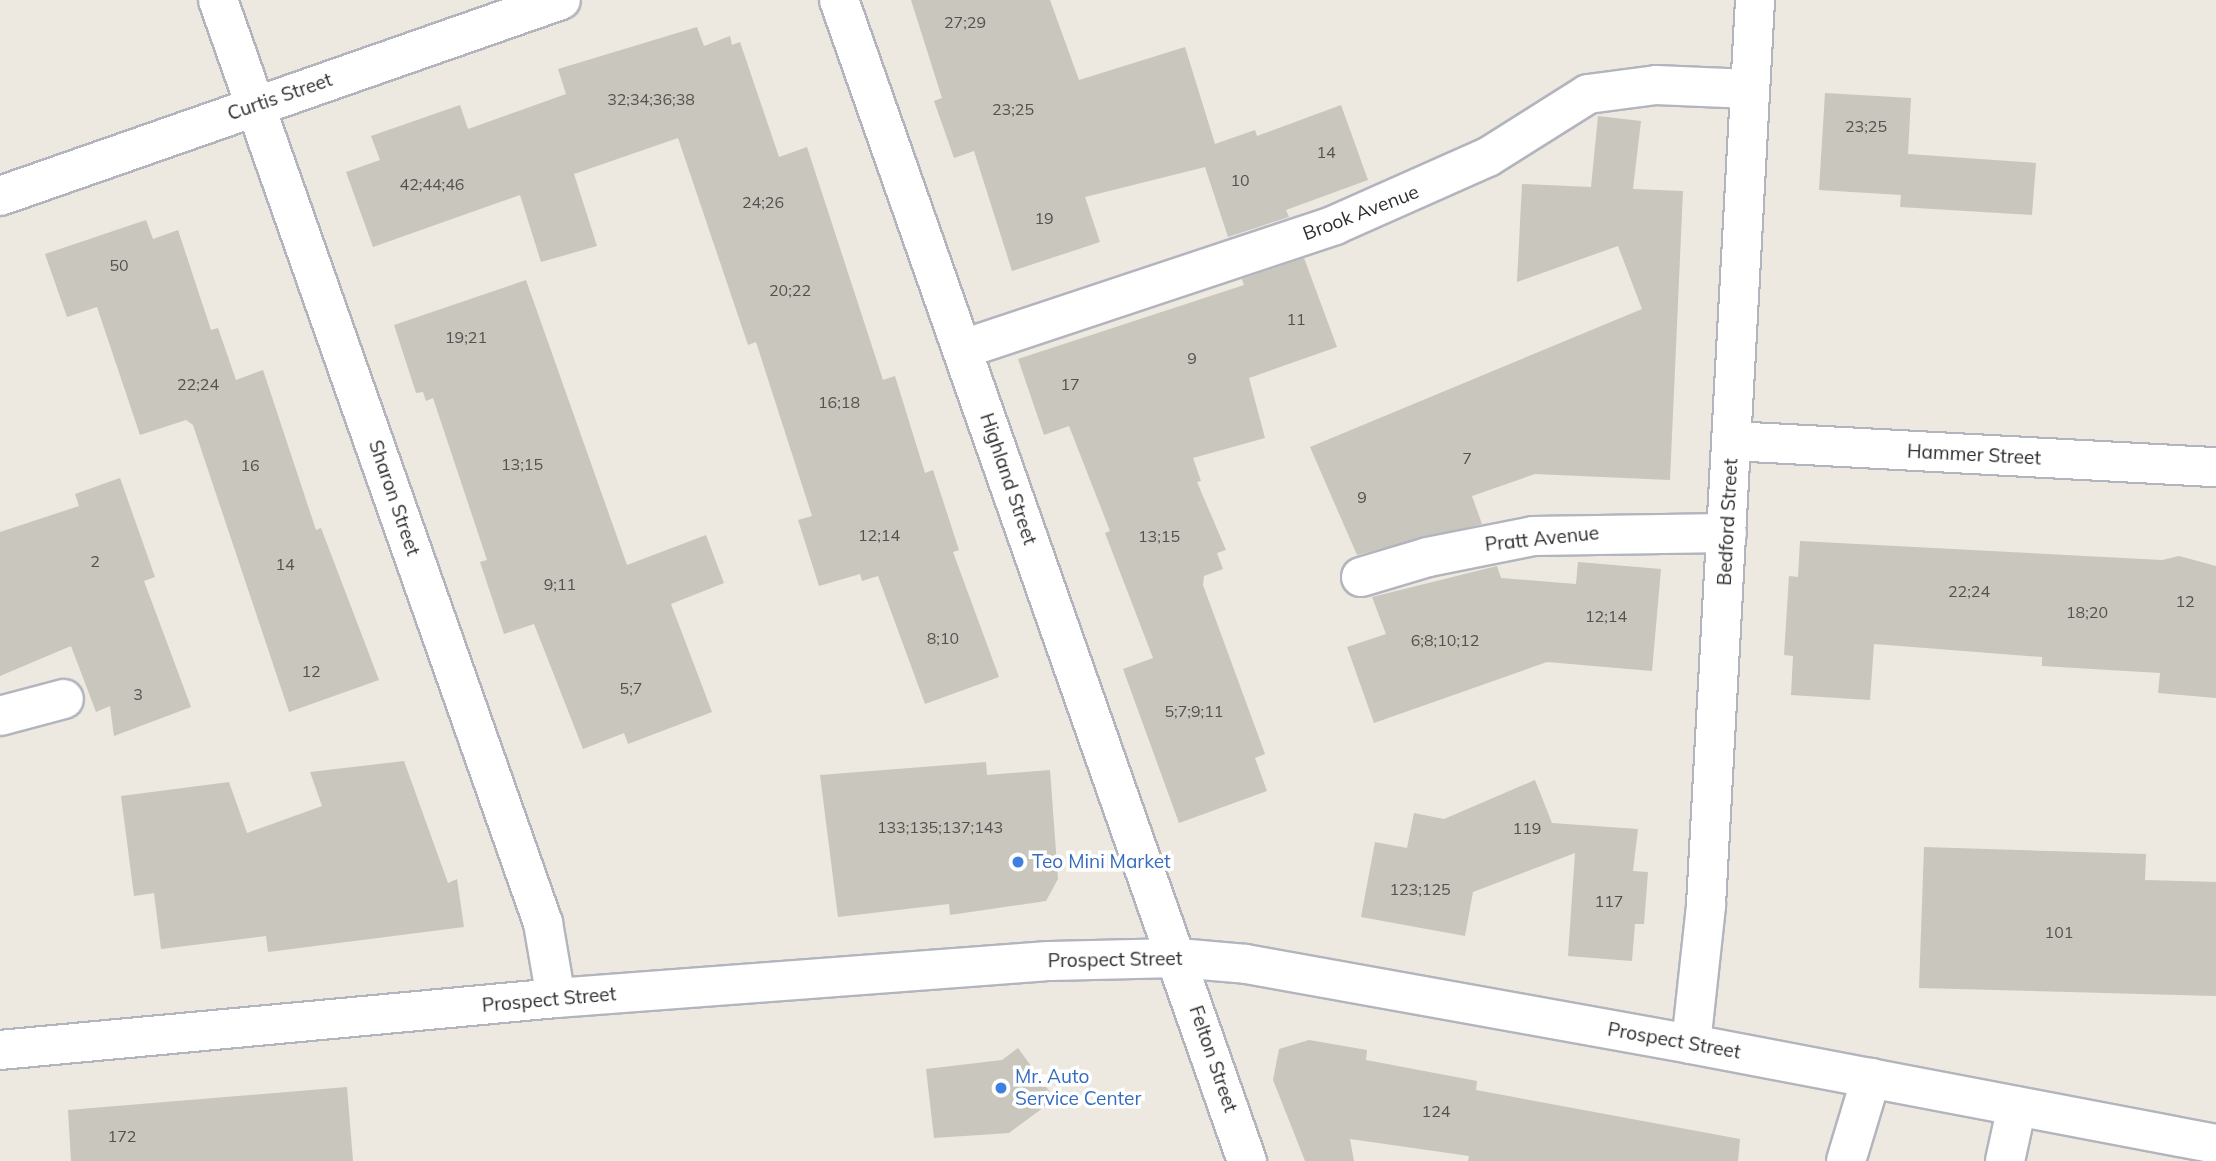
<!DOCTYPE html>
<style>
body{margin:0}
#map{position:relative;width:2216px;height:1161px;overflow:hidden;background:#ede8e0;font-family:Mulish,sans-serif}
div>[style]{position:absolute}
.building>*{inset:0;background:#c9c6be}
.roads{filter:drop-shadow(2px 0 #b3b5be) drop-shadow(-2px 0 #b3b5be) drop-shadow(0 2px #b3b5be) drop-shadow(0 -2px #b3b5be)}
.minor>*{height:38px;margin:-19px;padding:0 19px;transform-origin:19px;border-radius:19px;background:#fff}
.dots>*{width:19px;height:19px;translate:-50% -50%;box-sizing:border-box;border:4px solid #fff;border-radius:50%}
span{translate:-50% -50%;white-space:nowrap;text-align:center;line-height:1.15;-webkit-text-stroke:7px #fff;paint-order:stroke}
.number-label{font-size:16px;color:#535250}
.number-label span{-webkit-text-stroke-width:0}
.street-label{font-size:19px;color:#2c2c2c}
.shop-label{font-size:19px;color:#366cbe}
.left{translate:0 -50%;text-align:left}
</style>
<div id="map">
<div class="building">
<div style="clip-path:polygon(911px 0,1050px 0,1079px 80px,1185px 47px,1215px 144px,1255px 130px,1257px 136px,1341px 105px,1368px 180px,1286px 210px,1289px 217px,1228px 237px,1205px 167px,1085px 197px,1100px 242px,1012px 271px,974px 151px,954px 158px,934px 101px,942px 98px)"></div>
<div style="clip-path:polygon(697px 27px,704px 46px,730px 36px,732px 45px,740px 42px,779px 157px,807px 147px,883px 380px,895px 376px,925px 473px,933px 470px,959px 550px,953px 552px,999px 677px,925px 704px,878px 576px,862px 581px,860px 574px,819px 586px,798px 520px,812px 516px,756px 342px,748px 345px,678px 138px,574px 174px,597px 246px,541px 262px,520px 195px,373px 247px,346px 172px,380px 160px,371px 136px,460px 105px,468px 129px,566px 94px,558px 69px)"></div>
<div style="clip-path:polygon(1825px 93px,1911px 98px,1908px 154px,2036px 163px,2032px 215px,1900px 207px,1901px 195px,1819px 190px)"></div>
<div style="clip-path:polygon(1598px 116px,1641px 121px,1633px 189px,1683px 191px,1670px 480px,1535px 474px,1472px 496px,1482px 524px,1357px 555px,1310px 447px,1642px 309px,1618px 246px,1517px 282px,1522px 184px,1591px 187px)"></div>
<div style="clip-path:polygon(146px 220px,153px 239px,178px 230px,211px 330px,218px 328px,236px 380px,263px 370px,316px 530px,321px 528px,379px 680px,289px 712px,193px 425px,186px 420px,140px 435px,97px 307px,67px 317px,45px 254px)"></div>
<div style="clip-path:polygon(1304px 258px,1337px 347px,1249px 378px,1265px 438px,1193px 458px,1201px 481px,1197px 482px,1226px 550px,1217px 553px,1223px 569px,1204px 576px,1203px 585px,1265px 754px,1255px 758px,1267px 791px,1179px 823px,1123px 669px,1153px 658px,1105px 533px,1110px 531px,1069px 426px,1044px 435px,1018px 359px,1244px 285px,1242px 279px)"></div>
<div style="clip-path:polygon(526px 280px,627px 565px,706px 535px,724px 583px,671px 604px,712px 712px,628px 744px,624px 733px,583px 749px,534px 624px,504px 634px,480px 562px,487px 560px,433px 398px,426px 401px,423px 392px,416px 393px,394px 325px)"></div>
<div style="clip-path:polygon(120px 478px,155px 577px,144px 581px,191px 707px,114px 736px,110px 706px,96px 712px,71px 646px,0 676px,0 532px,79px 506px,75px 494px)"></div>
<div style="clip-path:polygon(1800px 541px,2162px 560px,2179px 556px,2216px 566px,2216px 698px,2158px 693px,2160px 673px,2042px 666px,2042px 657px,1874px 644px,1870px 700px,1791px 695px,1793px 656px,1784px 655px,1789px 576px,1798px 577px)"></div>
<div style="clip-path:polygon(1578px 562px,1661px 569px,1652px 671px,1547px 662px,1374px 723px,1347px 647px,1386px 634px,1372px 597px,1497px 566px,1501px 578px,1576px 584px)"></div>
<div style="clip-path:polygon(404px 761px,448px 883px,457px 879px,464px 927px,268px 952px,266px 936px,161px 949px,154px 893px,134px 896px,121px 796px,229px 782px,247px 833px,322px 806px,310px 772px)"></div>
<div style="clip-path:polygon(986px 762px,987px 775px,1050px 770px,1058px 879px,1046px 901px,950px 915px,949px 904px,838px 917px,820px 775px)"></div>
<div style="clip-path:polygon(1535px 780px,1552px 823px,1638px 829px,1633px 871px,1648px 872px,1644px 924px,1635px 924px,1632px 961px,1568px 956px,1575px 853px,1473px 892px,1465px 936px,1361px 917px,1375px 842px,1407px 848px,1414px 813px,1444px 819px)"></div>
<div style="clip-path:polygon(1924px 847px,2146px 854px,2145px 880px,2216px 882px,2216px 996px,1919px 988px)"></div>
<div style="clip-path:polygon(1309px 1040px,1367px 1050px,1366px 1060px,1477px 1081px,1476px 1090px,1740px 1139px,1738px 1161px,1468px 1161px,1469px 1156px,1350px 1139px,1354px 1161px,1305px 1161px,1273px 1080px,1279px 1049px)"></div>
<div style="clip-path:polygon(1018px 1048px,1055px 1099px,1009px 1133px,934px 1138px,926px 1069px,1002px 1060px)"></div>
<div style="clip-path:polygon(347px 1087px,353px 1161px,71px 1161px,68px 1110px)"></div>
</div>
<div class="roads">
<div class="minor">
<div style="left:218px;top:0;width:979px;rotate:70.6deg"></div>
<div style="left:543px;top:923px;width:76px;rotate:80.2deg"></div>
<div style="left:839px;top:0;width:1231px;rotate:70.64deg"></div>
<div style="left:0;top:196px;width:594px;rotate:-19.26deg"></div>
<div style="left:963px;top:349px;width:392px;rotate:-18.4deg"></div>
<div style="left:1335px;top:225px;width:167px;rotate:-24deg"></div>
<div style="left:1488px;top:157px;width:118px;rotate:-32.2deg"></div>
<div style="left:1588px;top:94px;width:69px;rotate:-7.5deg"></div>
<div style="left:1656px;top:85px;width:94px;rotate:2.4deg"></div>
<div style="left:1732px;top:441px;width:485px;rotate:3.1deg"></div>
<div style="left:1361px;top:577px;width:70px;rotate:-16.6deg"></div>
<div style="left:1428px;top:557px;width:107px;rotate:-11.3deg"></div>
<div style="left:1533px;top:536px;width:194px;rotate:-0.9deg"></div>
<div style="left:0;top:716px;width:66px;rotate:-14.9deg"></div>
<div style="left:1691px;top:1044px;width:140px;rotate:-83.8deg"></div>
<div style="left:1706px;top:905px;width:906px;rotate:-86.9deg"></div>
<div style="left:0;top:1050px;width:558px;rotate:-5.34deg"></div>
<div style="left:556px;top:998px;width:495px;rotate:-4.3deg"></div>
<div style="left:1050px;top:961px;width:128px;rotate:-1.3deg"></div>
<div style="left:1178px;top:958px;width:68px;rotate:5deg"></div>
<div style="left:1246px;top:964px;width:452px;rotate:10.2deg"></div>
<div style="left:1691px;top:1044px;width:534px;rotate:10.78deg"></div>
<div style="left:1846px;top:1161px;width:87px;rotate:-73.2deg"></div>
<div style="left:2005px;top:1161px;width:56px;rotate:-77.7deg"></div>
</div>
</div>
<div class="dots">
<div style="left:1018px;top:862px;background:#3f7fe0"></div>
<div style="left:1001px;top:1088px;background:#3f7fe0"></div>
</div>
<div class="number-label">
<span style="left:965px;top:22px">27;29</span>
<span style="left:651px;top:99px">32;34;36;38</span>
<span style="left:1013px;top:109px">23;25</span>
<span style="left:1866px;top:126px">23;25</span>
<span style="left:1326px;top:152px">14</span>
<span style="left:1240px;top:180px">10</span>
<span style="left:432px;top:184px">42;44;46</span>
<span style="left:763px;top:202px">24;26</span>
<span style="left:1044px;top:218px">19</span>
<span style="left:119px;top:265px">50</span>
<span style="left:790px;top:290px">20;22</span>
<span style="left:1296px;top:319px">11</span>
<span style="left:466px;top:337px">19;21</span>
<span style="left:1192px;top:358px">9</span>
<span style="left:198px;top:384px">22;24</span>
<span style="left:1070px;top:384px">17</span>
<span style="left:839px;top:402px">16;18</span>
<span style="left:1467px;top:458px">7</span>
<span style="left:522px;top:464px">13;15</span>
<span style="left:250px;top:465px">16</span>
<span style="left:1362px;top:497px">9</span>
<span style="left:879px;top:535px">12;14</span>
<span style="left:1159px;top:536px">13;15</span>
<span style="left:95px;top:561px">2</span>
<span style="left:285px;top:564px">14</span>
<span style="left:560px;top:584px">9;11</span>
<span style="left:1969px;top:591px">22;24</span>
<span style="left:2185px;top:601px">12</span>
<span style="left:2087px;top:612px">18;20</span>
<span style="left:1606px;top:616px">12;14</span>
<span style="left:943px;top:638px">8;10</span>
<span style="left:1445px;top:640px">6;8;10;12</span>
<span style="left:311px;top:671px">12</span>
<span style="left:631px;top:688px">5;7</span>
<span style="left:138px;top:694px">3</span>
<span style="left:1194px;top:711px">5;7;9;11</span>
<span style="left:940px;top:827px">133;135;137;143</span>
<span style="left:1527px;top:828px">119</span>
<span style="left:1420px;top:889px">123;125</span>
<span style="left:1609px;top:901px">117</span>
<span style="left:2059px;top:932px">101</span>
<span style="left:1436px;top:1111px">124</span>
<span style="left:122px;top:1136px">172</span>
</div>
<div class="street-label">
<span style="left:280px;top:97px;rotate:-19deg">Curtis Street</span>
<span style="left:1361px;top:213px;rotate:-21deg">Brook Avenue</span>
<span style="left:1974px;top:455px;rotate:3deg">Hammer Street</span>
<span style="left:1008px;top:479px;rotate:71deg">Highland Street</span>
<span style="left:394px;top:498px;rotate:71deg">Sharon Street</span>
<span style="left:1728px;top:522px;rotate:-87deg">Bedford Street</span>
<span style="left:1542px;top:539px;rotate:-6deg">Pratt Avenue</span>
<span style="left:1115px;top:960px;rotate:-1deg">Prospect Street</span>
<span style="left:549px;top:1000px;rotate:-5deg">Prospect Street</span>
<span style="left:1674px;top:1041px;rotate:10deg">Prospect Street</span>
<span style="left:1213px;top:1059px;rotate:71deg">Felton Street</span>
</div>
<div class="shop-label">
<span class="left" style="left:1032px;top:862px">Teo Mini Market</span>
<span class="left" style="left:1015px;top:1088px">Mr. Auto<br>Service Center</span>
</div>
</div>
